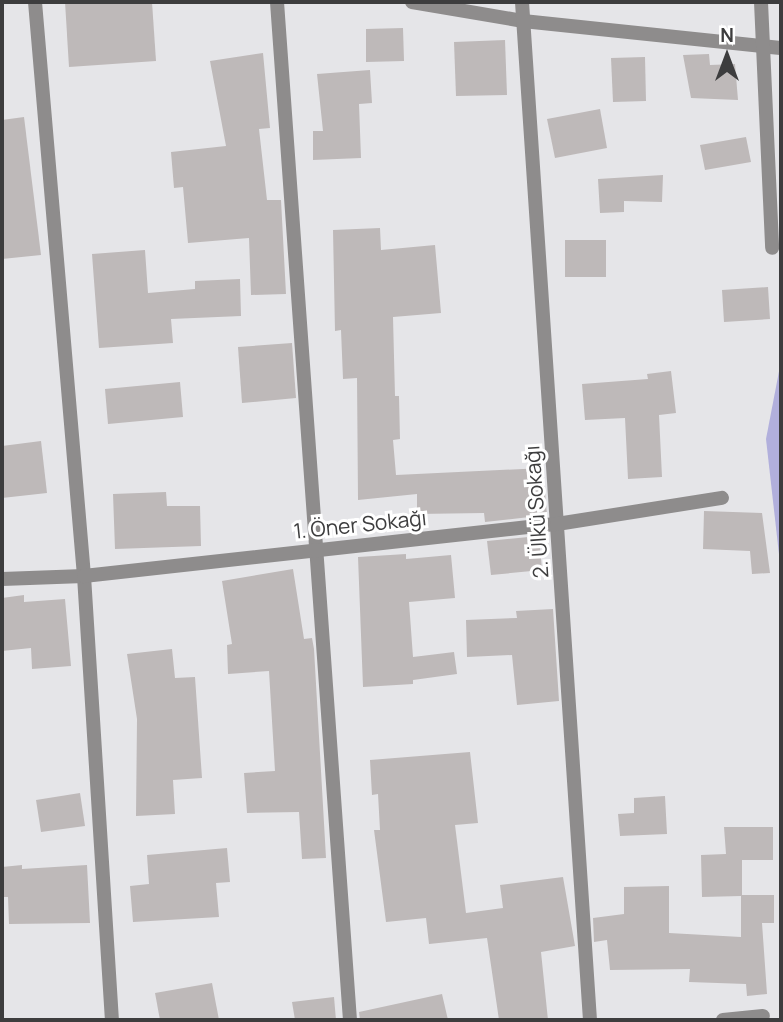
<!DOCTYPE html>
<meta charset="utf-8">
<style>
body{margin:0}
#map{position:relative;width:783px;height:1022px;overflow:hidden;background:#e5e5e8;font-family:Manrope,sans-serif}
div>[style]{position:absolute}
.green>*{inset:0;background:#b1afdc}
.building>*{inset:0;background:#beb9b9}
.minor>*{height:14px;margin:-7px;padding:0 7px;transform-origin:7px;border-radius:7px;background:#8e8c8c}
span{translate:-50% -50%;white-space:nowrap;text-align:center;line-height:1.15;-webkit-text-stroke:6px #fff;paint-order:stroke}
.street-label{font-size:21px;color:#3d3d3e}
.frame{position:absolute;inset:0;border:4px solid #3d3d3e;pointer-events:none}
.north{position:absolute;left:692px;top:21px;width:70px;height:70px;-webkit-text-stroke:5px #fff;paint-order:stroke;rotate:0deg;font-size:19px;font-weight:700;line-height:28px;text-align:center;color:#3d3d3e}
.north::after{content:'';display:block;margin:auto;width:24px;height:32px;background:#3d3d3e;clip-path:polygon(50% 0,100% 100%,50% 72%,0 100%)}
</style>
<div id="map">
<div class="green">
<div style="clip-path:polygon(781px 361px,781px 572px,766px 439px)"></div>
</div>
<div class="building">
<div style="clip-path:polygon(65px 2px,152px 2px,156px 61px,69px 67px)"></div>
<div style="clip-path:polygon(403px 28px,404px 61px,366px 62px,366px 29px)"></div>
<div style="clip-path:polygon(505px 40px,507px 95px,456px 96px,454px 42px)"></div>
<div style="clip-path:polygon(263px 53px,270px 128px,259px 129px,267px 200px,281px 200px,286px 294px,251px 295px,249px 238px,188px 243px,183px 187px,174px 188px,171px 152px,226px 146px,210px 61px)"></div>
<div style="clip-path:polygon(709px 54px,710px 65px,735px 64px,738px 100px,691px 98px,683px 55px)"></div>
<div style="clip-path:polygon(645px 57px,646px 101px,613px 102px,611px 58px)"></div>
<div style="clip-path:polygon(370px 70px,372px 103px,359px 104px,361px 158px,313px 160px,313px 131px,323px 131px,317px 74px)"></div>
<div style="clip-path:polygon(600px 109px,607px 148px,555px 158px,547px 119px)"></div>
<div style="clip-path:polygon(24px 117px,41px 255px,2px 259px,2px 120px)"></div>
<div style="clip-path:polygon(746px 137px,751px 162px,705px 170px,700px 145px)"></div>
<div style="clip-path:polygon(663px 175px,662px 202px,624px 201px,624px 212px,600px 213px,598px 179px)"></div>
<div style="clip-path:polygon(380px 228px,381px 250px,435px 245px,441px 313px,393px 317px,395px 396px,399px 396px,400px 439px,393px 440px,396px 475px,543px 468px,547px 515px,485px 522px,484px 513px,417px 514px,417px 494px,358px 500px,357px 378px,343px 379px,341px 330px,335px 331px,333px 230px)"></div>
<div style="clip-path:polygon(565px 240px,606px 240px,606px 277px,565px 277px)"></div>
<div style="clip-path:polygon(145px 250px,148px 293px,195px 289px,195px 281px,240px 279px,241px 316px,171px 319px,173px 343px,99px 348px,92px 254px)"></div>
<div style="clip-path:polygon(768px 287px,770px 319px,724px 322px,722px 290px)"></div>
<div style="clip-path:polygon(292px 343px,296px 398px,242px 403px,238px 347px)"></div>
<div style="clip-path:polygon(671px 371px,676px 413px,659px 415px,662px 477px,628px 479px,625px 418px,585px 420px,582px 384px,648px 379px,647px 374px)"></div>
<div style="clip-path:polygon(180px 382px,183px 417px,108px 424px,105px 389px)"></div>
<div style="clip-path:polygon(41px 441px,47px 493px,2px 498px,2px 446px)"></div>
<div style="clip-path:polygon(166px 492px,167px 506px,200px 506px,201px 546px,115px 549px,113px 494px)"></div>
<div style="clip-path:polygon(704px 511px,762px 513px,770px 573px,752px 574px,750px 551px,703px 549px)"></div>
<div style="clip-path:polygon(539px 536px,542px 570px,491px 575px,487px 541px)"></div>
<div style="clip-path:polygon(406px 554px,406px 559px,451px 555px,455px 598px,409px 602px,413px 657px,454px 652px,457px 674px,413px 680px,413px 684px,363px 687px,358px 557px)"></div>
<div style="clip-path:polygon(293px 569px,304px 639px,312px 638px,314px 649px,326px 858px,302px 859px,299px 812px,247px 813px,244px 773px,275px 771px,269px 671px,228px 674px,227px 645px,232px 644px,222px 581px)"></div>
<div style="clip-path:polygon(24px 595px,24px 602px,65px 599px,71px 666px,32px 669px,31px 648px,2px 651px,2px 598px)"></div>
<div style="clip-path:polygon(553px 609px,559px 701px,517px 705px,512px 655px,467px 657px,466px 620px,517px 618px,516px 611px)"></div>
<div style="clip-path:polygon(172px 649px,175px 678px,195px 677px,202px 778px,173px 780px,175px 814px,136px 816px,137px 719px,127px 654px)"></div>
<div style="clip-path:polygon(470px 752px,478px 823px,455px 825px,466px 913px,503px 908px,500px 885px,563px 877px,575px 946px,541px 952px,548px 1020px,499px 1020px,487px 938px,429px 944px,426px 918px,386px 922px,374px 830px,380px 830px,378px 794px,372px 795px,370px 760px)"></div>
<div style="clip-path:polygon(80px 793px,85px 826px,41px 832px,36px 800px)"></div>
<div style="clip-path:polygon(665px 796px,667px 834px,620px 836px,618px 814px,634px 813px,634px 798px)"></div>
<div style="clip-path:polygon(724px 827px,773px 827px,773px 860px,742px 860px,742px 895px,774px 895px,774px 923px,762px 923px,767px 994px,747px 996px,746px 984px,689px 982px,690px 969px,610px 970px,607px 940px,594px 942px,593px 918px,624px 914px,624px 887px,669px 886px,669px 933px,741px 937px,741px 896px,702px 897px,701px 855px,726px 854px)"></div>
<div style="clip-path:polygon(227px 848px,230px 882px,216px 883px,219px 917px,133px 922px,130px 886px,149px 884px,147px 855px)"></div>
<div style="clip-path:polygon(22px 865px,22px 869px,87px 865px,90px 923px,9px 924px,8px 897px,2px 897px,2px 867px)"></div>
<div style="clip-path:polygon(212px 983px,219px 1020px,160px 1020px,155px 993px)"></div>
<div style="clip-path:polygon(442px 994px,448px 1020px,360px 1020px,359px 1012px)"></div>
<div style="clip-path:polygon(334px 997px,336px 1020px,295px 1020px,292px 1002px)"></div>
</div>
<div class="minor">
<div style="left:35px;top:2px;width:576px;rotate:85.12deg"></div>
<div style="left:84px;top:576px;width:445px;rotate:86.4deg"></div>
<div style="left:277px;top:2px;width:1021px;rotate:85.9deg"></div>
<div style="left:412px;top:2px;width:113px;rotate:9.7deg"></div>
<div style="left:523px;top:21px;width:259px;rotate:6deg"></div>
<div style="left:522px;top:2px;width:1020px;rotate:86.18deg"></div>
<div style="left:761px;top:2px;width:246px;rotate:87.4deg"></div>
<div style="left:2px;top:579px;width:82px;rotate:-2.1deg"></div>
<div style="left:84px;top:576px;width:476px;rotate:-6.3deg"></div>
<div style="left:557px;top:524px;width:167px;rotate:-9deg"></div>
<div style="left:723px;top:1020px;width:40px;rotate:-5.7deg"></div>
</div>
<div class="street-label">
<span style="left:536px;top:512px;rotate:-94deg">2. Ülkü Sokağı</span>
<span style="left:360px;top:524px;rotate:-6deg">1. Öner Sokağı</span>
</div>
<div class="frame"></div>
<div class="north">N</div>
</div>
